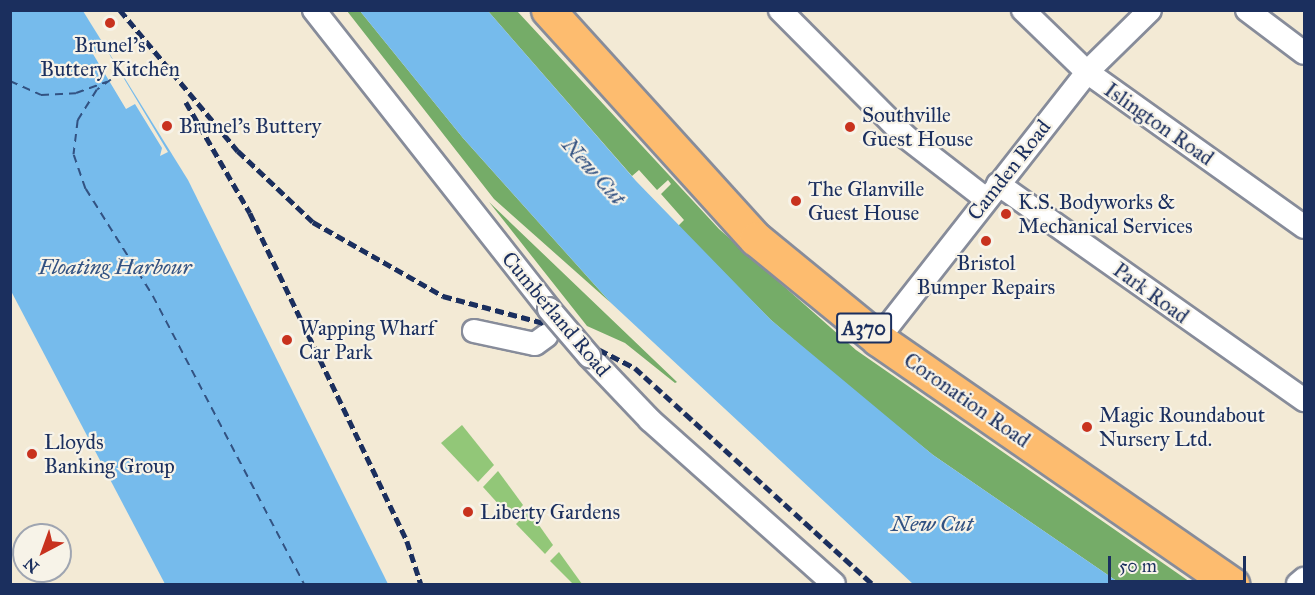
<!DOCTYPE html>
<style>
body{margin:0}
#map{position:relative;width:1315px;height:595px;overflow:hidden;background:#f3ead5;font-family:"IM FELL Great Primer",serif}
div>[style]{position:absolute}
.green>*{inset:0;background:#92c778}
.forest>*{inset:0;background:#75ac68}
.water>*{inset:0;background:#76bbec}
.pier>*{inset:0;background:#f3ead5}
.ferry>*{height:1.5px;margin-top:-0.75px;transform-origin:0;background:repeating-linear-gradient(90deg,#325282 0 8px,transparent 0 14px)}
.roads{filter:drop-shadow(2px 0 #878c9a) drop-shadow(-2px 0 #878c9a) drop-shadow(0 2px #878c9a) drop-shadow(0 -2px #878c9a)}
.minor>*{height:22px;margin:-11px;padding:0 11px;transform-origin:11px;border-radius:11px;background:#fff}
.highway>*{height:33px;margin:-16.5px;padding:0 16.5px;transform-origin:16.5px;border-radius:16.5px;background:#fdbc6f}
.rail>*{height:4.5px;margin-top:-2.25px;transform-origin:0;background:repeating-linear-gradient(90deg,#1b2f5e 0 9px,transparent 0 13.5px)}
.bridges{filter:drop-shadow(2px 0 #878c9a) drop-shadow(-2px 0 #878c9a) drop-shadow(0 2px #878c9a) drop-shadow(0 -2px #878c9a)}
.minor-bridge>*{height:22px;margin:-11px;padding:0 11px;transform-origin:11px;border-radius:11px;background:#fff}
.dots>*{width:16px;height:16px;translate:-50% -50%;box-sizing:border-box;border:3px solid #f7f3e8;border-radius:50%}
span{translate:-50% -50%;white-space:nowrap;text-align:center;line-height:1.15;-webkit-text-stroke:4.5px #f7f3e8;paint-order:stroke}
.shield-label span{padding:2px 4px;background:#f7f3e8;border:2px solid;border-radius:4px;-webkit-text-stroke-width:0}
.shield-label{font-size:20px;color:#1b2f5e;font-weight:700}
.poi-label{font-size:21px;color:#1b2f5e}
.left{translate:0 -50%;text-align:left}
.street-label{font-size:21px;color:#1b2f5e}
.water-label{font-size:22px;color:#325282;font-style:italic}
.frame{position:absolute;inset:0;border:12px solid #1b2f5e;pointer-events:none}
.north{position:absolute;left:12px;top:523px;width:60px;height:60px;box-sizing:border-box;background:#f7f3e8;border:2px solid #9fa5b1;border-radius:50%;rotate:221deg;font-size:16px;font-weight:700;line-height:24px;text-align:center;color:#1b2f5e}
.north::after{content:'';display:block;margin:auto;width:21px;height:27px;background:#c8321e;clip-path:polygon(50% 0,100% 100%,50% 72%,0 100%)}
.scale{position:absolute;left:1108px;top:556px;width:138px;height:27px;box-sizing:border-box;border:3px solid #1b2f5e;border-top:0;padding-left:8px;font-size:18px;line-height:21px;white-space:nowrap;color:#1b2f5e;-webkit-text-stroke:4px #f7f3e8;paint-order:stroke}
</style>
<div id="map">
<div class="green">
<div style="clip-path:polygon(462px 425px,494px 465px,478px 482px,441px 443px)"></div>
<div style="clip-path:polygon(498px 471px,523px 505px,511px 518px,483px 487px)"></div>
<div style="clip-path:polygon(529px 511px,553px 545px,545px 554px,516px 524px)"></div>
<div style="clip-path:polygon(559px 552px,582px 584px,573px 584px,550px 561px)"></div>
</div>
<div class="forest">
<div style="clip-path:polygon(347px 11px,360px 11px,463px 138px,611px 303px,494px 199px)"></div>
<div style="clip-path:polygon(488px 11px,517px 11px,719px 229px,856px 350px,1193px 584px,1121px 584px,933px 455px,843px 382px,771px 320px,678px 226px,684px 220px,661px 194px,671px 184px,668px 180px,657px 190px,639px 170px,632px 176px)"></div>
<div style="clip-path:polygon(489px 202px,677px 382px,675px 383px,625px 343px,587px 326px)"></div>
</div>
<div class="water">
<div style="clip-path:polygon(10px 11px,83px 11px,188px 180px,388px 584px,165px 584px,11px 291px)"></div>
<div style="clip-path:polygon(360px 11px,488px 11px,636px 181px,771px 320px,933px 455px,1121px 584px,913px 584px,611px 303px,463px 138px)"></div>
</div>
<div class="pier">
<div style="clip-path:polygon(105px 47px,168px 152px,160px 156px,162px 148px,135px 104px,126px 109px,93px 54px)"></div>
</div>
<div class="ferry">
<div style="left:111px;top:80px;width:17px;rotate:144deg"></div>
<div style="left:97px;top:90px;width:36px;rotate:122deg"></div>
<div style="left:78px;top:120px;width:35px;rotate:97deg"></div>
<div style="left:74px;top:155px;width:36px;rotate:71deg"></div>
<div style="left:86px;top:189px;width:126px;rotate:57.9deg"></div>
<div style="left:153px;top:296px;width:325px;rotate:62.3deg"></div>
<div style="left:10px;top:81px;width:34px;rotate:24deg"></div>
<div style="left:41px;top:95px;width:35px;rotate:-3deg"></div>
<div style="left:76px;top:93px;width:33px;rotate:-20deg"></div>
</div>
<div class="roads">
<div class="minor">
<div style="left:314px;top:10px;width:380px;rotate:51.8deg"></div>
<div style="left:780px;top:10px;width:179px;rotate:45.2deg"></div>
<div style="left:906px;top:137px;width:101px;rotate:37.8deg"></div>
<div style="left:1023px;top:10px;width:89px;rotate:44.1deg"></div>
<div style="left:1087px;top:72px;width:267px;rotate:35.5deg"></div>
<div style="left:1247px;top:10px;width:71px;rotate:37deg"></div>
<div style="left:998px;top:184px;width:375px;rotate:35.2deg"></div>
<div style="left:474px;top:331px;width:62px;rotate:12deg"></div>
<div style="left:535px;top:344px;width:14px;rotate:-36deg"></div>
<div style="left:878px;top:339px;width:339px;rotate:-51.9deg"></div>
<div style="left:1087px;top:72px;width:88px;rotate:-44.5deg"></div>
<div style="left:589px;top:356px;width:88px;rotate:46.4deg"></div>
<div style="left:650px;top:420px;width:246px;rotate:41.7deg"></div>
<div style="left:1298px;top:584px;width:8px;rotate:-40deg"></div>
</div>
<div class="highway">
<div style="left:548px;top:10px;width:309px;rotate:47.8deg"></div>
<div style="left:756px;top:239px;width:158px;rotate:39.3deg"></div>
<div style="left:878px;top:339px;width:431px;rotate:34.7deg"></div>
</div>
</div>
<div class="rail">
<div style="left:120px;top:10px;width:184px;rotate:50.1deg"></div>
<div style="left:238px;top:151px;width:103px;rotate:43.4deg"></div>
<div style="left:313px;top:222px;width:150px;rotate:29.6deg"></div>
<div style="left:443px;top:296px;width:112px;rotate:15deg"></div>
<div style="left:551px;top:325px;width:94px;rotate:27.1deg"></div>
<div style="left:635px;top:368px;width:321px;rotate:42.3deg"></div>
<div style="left:186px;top:102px;width:128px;rotate:60deg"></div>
<div style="left:250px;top:213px;width:364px;rotate:64.4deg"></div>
<div style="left:407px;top:541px;width:45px;rotate:72deg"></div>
</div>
<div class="bridges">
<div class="minor-bridge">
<div style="left:549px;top:309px;width:62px;rotate:49.6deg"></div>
</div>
</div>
<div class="dots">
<div style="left:110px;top:23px;background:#c8321e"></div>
<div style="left:167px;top:126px;background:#c8321e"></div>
<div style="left:850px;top:127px;background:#c8321e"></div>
<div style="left:796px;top:201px;background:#c8321e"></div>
<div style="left:1006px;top:214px;background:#c8321e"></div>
<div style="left:986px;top:241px;background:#c8321e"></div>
<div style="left:287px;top:340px;background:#c8321e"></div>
<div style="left:1087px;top:427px;background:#c8321e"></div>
<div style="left:32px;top:454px;background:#c8321e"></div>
<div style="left:468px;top:512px;background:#c8321e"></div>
</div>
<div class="shield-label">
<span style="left:864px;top:328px">A370</span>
</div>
<div class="poi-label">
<span style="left:110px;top:57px">Brunel's<br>Buttery Kitchen</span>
<span class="left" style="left:862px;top:127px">Southville<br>Guest House</span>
<span class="left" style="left:179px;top:126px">Brunel's Buttery</span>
<span class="left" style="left:808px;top:201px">The Glanville<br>Guest House</span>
<span class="left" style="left:1018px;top:214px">K.S. Bodyworks &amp;<br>Mechanical Services</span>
<span style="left:986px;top:275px">Bristol<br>Bumper Repairs</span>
<span class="left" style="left:299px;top:340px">Wapping Wharf<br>Car Park</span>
<span class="left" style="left:1099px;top:427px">Magic Roundabout<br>Nursery Ltd.</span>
<span class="left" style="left:44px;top:454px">Lloyds<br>Banking Group</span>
<span class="left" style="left:480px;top:512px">Liberty Gardens</span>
</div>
<div class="street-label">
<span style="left:1159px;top:124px;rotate:35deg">Islington Road</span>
<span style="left:1009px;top:170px;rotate:-52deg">Camden Road</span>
<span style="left:1151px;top:293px;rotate:36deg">Park Road</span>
<span style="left:556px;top:314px;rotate:50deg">Cumberland Road</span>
<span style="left:967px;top:400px;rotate:35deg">Coronation Road</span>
</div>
<div class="water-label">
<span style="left:594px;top:171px;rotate:48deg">New Cut</span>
<span style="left:115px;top:267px">Floating Harbour</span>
<span style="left:932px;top:524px">New Cut</span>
</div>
<div class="frame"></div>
<div class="north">N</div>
<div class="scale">50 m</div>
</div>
